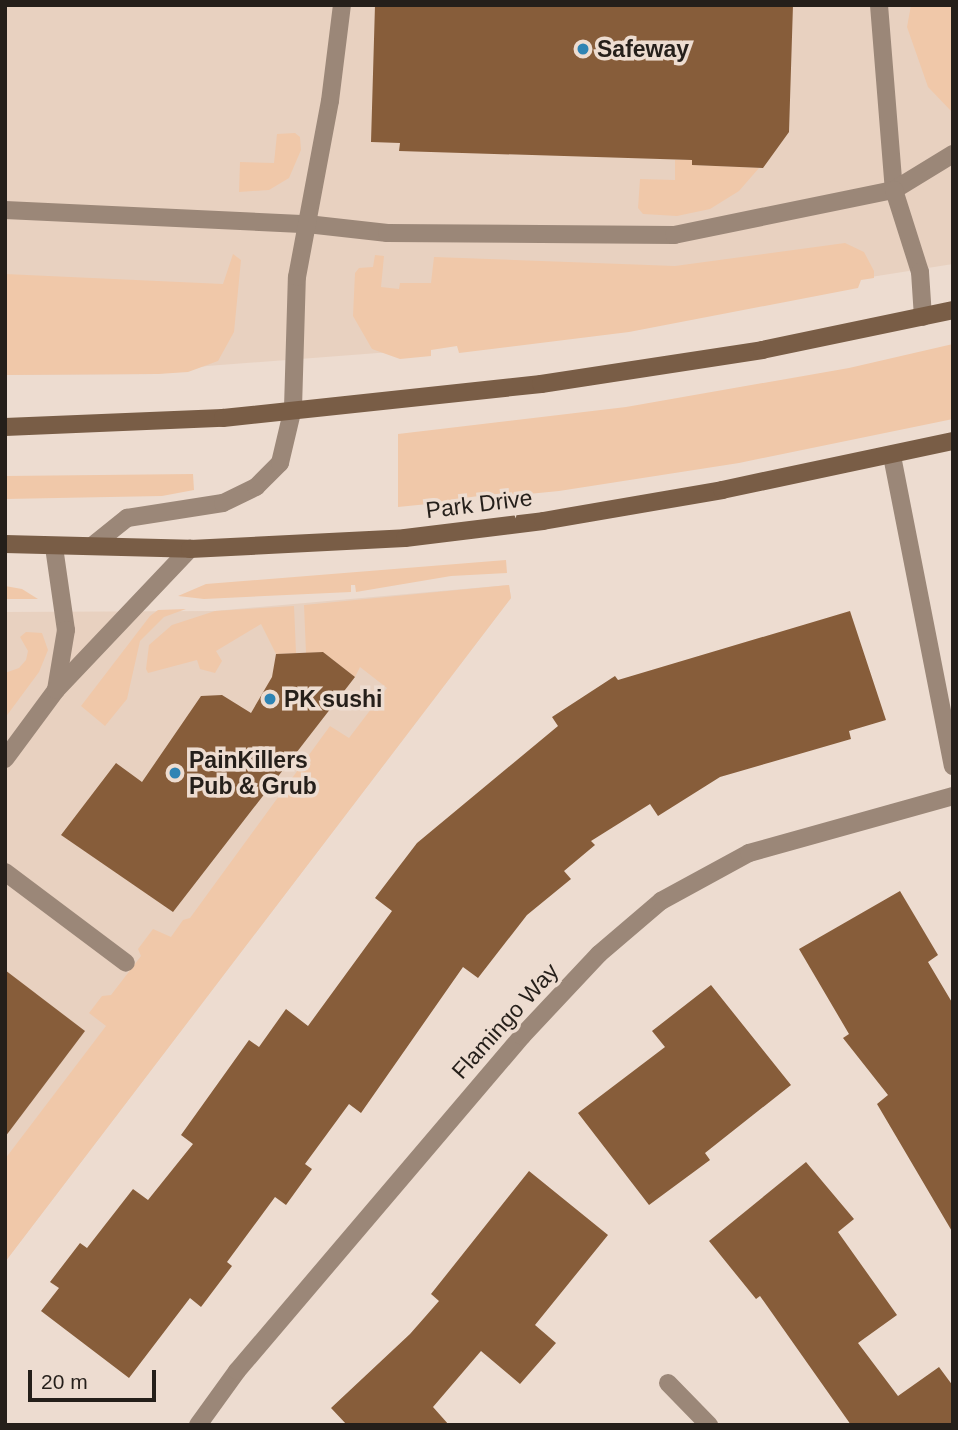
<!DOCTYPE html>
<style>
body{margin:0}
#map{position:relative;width:958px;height:1430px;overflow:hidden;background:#eddcd0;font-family:Helvetica,sans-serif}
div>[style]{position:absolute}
.built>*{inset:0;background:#e8d1c0}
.green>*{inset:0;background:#f0c8a9}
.building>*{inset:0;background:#875d3a}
.service>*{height:18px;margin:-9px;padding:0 9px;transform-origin:9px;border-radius:9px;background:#9b8778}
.minor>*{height:18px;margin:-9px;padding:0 9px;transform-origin:9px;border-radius:9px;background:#9b8778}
.secondary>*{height:18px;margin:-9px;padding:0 9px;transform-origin:9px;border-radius:9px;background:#795d46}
.dots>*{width:19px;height:19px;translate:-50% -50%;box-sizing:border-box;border:4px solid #eddcd0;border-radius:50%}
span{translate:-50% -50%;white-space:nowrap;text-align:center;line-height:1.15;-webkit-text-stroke:7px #eddcd0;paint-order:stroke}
.poi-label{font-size:23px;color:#251f1a;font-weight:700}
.left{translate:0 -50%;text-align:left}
.street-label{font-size:23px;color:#251f1a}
.frame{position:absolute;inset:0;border:7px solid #251f1a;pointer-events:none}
.scale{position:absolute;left:28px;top:1370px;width:128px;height:32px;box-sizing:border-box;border:4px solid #251f1a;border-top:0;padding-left:9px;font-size:21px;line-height:24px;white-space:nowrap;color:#251f1a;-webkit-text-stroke:5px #eddcd0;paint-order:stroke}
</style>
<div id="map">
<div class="built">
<div style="clip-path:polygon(5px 5px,953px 5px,953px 264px,404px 351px,207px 366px,158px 374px,5px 375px)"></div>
<div style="clip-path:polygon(509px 585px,511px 598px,5px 1262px,5px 612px,215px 611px)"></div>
</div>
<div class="green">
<div style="clip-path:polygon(911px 5px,953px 5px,953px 113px,928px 87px,907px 27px)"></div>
<div style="clip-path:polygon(295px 133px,300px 137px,301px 150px,289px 178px,269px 190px,239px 192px,240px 162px,274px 163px,277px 134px)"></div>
<div style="clip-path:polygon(675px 160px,692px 160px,692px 165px,759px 168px,739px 191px,710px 209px,677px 216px,643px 214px,638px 208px,640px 179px,675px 180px)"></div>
<div style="clip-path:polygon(845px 243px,864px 252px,874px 271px,874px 278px,861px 280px,858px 288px,629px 332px,459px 353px,457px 346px,431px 350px,431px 356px,400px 359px,372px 349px,353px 316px,355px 273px,359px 268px,373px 267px,375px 255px,384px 256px,381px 287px,399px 289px,400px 283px,431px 283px,434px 257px,675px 266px)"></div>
<div style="clip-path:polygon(233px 254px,241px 260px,234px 332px,218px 361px,188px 372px,158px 374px,5px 375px,5px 274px,223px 284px)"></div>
<div style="clip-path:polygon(953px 344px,953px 419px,739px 463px,559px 491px,398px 507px,398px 434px,626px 407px,849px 368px)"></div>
<div style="clip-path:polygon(193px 474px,194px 490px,162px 496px,5px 499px,5px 476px)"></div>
<div style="clip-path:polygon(506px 560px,507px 573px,451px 576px,356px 592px,355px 585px,351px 585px,351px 592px,204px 599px,178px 596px,206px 584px)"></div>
<div style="clip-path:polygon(509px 585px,511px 598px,5px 1262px,5px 1159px,106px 1026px,89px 1013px,102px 996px,111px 995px,141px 956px,138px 949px,153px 929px,171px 937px,183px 920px,190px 918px,330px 726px,349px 738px,387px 688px,360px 667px,355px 677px,323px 652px,306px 653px,304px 605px)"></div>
<div style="clip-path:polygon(5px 586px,22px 589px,38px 599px,5px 599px)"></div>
<div style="clip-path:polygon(294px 606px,296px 653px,276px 654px,261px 624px,216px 651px,222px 661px,215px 673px,200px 669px,197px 660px,148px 673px,146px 669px,149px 645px,172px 625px,215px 611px)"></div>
<div style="clip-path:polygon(186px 609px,164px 617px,140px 641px,127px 699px,105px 726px,81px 706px,150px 616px,158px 610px)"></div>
<div style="clip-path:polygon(26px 632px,42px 633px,48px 650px,39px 672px,5px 718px,5px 673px,19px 668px,26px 660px,28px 651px,20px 637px)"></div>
</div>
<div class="building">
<div style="clip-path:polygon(375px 5px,793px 5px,789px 132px,763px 168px,692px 165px,692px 160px,399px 151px,400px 143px,371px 142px)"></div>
<div style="clip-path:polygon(850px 611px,886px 720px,849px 731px,851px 739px,720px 777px,658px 816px,650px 804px,591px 841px,595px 845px,564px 871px,571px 879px,527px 915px,478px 978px,463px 967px,361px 1113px,349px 1104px,305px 1164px,312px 1169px,286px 1205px,275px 1197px,227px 1262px,232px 1266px,201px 1307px,190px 1298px,129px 1378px,41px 1311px,59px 1288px,50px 1282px,80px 1243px,87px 1248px,133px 1189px,148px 1200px,193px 1144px,181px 1135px,249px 1040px,259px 1047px,286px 1009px,308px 1026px,392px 911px,375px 898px,417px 843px,558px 726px,552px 717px,615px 676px,618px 680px)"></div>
<div style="clip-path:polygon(323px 652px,355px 677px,173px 912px,61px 835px,116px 763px,142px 782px,201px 696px,222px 695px,251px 713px,272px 677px,276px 654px)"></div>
<div style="clip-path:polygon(900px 891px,938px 955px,928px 962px,953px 1004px,953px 1233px,877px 1104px,888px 1095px,843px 1038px,849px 1034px,799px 949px)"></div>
<div style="clip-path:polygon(5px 970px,85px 1031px,5px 1137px)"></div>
<div style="clip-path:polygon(711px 985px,791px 1085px,705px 1153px,710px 1160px,649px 1205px,578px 1113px,665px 1047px,652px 1031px)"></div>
<div style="clip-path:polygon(806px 1162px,854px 1219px,838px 1232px,897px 1315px,858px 1343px,898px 1396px,939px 1367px,953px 1386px,953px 1425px,851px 1425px,760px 1296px,756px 1299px,709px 1241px)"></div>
<div style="clip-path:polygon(529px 1171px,608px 1235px,535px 1325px,556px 1343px,520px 1384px,481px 1351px,433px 1407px,449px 1425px,347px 1425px,331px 1408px,410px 1334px,439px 1301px,431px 1294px)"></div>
</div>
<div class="service">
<div style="left:879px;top:5px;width:186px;rotate:85.4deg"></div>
<div style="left:894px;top:190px;width:69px;rotate:-31.4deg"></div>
<div style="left:5px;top:210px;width:302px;rotate:2.7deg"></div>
<div style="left:307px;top:224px;width:81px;rotate:6.4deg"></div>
<div style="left:387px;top:233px;width:287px;rotate:0.4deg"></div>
<div style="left:674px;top:235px;width:225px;rotate:-11.6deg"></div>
<div style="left:894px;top:190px;width:86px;rotate:72.4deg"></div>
<div style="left:920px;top:272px;width:45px;rotate:86.2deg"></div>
<div style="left:92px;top:546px;width:45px;rotate:-38.7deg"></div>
<div style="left:127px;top:518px;width:97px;rotate:-8.9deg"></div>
<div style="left:223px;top:503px;width:37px;rotate:-26deg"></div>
<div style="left:256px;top:487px;width:34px;rotate:-45deg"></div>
<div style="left:280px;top:463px;width:57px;rotate:-76.7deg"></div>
<div style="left:293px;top:408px;width:131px;rotate:-88.3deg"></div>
<div style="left:297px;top:277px;width:179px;rotate:-79.4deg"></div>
<div style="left:330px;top:101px;width:97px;rotate:-82.9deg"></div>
<div style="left:54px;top:547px;width:84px;rotate:81.8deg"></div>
<div style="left:66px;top:630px;width:61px;rotate:99.5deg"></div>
<div style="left:5px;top:759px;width:86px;rotate:-53.5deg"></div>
<div style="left:56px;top:690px;width:195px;rotate:-46.5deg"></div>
<div style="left:5px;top:872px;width:151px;rotate:36.9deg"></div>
</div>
<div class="minor">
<div style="left:892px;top:456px;width:316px;rotate:78.9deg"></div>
<div style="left:668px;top:1383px;width:59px;rotate:45.7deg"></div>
<div style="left:198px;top:1425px;width:67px;rotate:-54.2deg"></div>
<div style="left:237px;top:1371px;width:440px;rotate:-49.6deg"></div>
<div style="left:522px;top:1036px;width:112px;rotate:-46.8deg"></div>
<div style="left:599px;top:954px;width:82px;rotate:-40.5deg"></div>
<div style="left:661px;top:901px;width:100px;rotate:-28.6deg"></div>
<div style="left:749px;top:853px;width:212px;rotate:-15.6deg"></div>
</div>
<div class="secondary">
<div style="left:5px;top:427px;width:218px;rotate:-2.4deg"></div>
<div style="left:223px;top:418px;width:320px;rotate:-6.1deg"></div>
<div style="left:541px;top:384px;width:224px;rotate:-8.7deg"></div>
<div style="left:762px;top:350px;width:195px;rotate:-11.8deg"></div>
<div style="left:5px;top:544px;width:185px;rotate:1.5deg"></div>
<div style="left:190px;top:549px;width:215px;rotate:-2.9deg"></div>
<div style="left:405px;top:538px;width:139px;rotate:-7deg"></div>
<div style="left:543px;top:521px;width:182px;rotate:-9.8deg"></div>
<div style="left:722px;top:490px;width:236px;rotate:-12deg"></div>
</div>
<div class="dots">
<div style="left:583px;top:49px;background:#2f84b4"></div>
<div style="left:270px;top:699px;background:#2f84b4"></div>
<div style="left:175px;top:773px;background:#2f84b4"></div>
</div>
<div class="poi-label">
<span class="left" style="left:597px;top:49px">Safeway</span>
<span class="left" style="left:284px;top:699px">PK sushi</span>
<span class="left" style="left:189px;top:773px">PainKillers<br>Pub &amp; Grub</span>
</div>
<div class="street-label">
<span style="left:479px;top:504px;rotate:-7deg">Park Drive</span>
<span style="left:505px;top:1021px;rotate:-48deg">Flamingo Way</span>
</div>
<div class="frame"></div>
<div class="scale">20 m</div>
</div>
